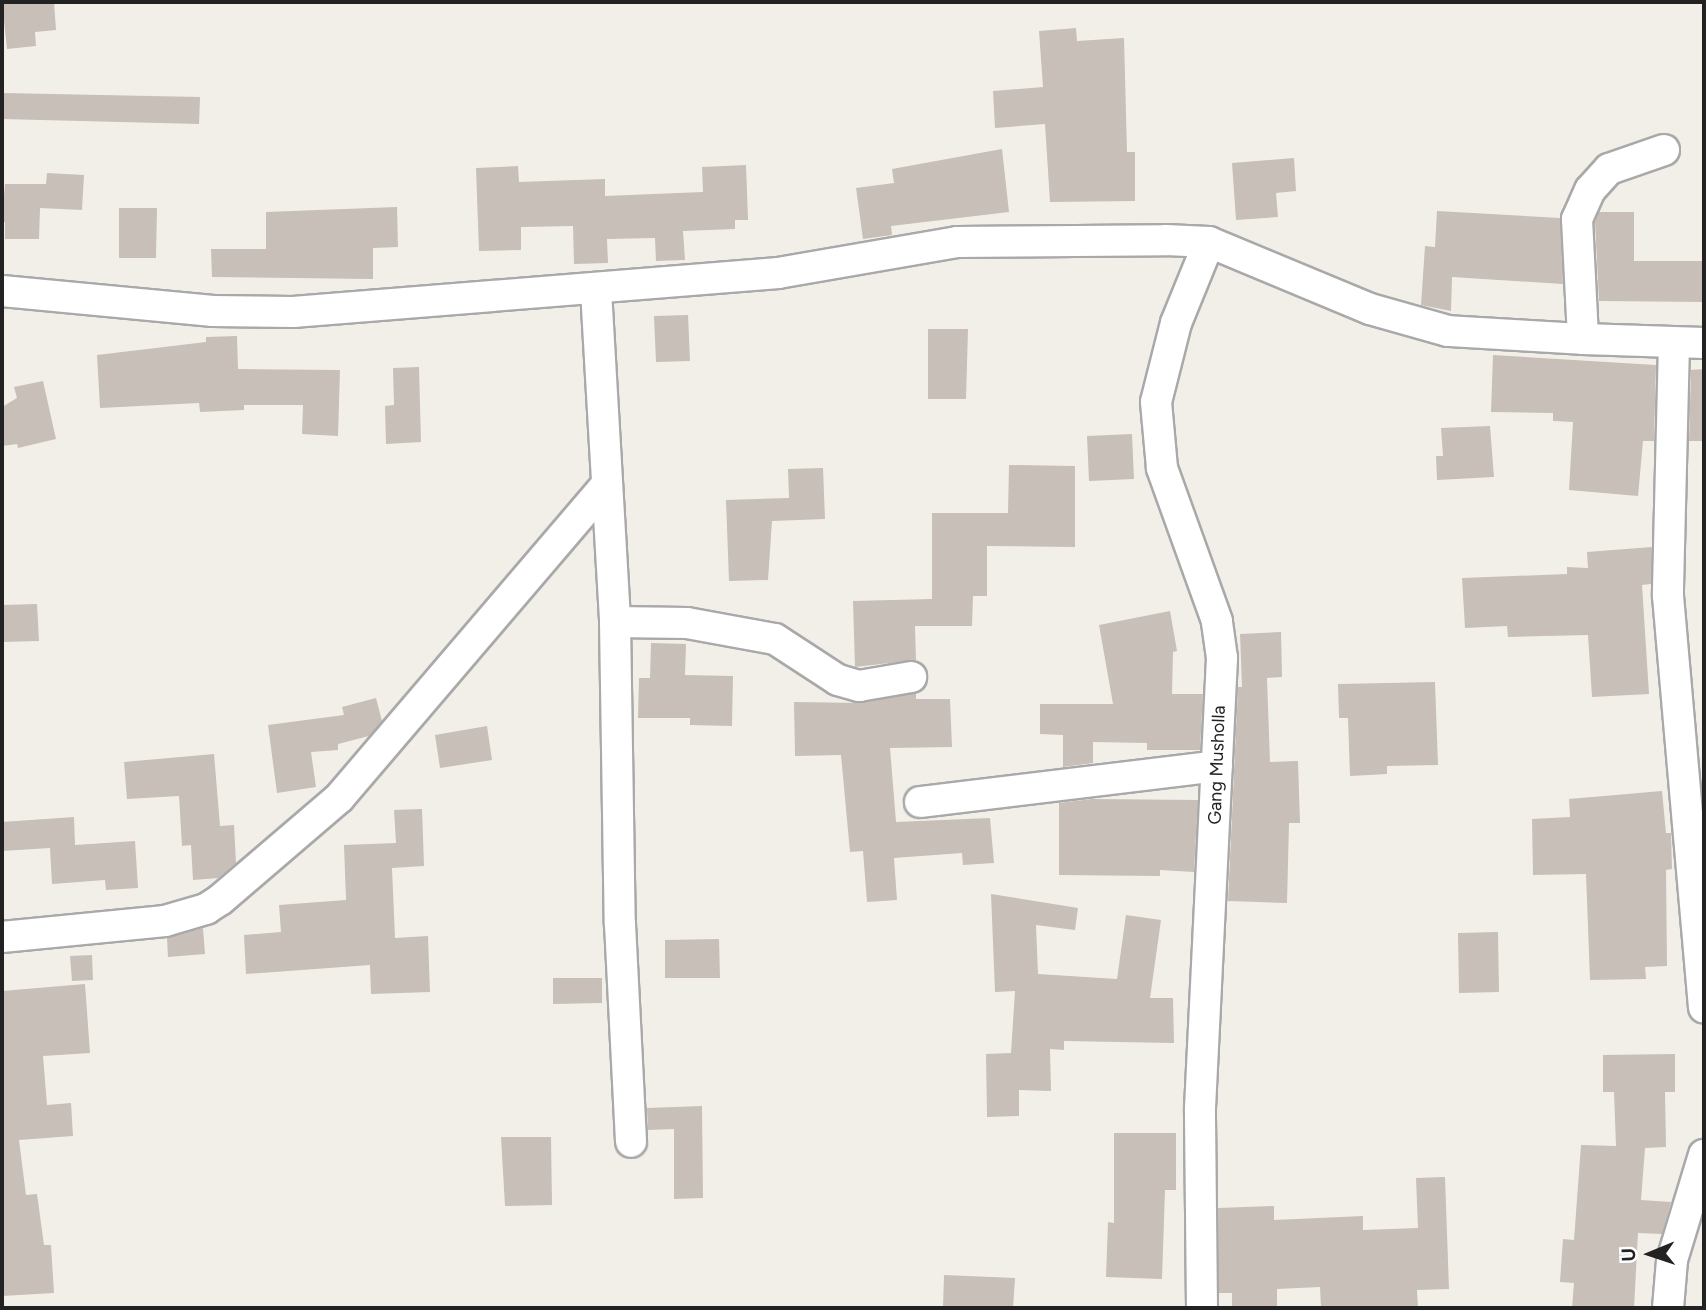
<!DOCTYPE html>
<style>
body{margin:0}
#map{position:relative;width:1706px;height:1310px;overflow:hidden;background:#f2efe9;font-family:Figtree,sans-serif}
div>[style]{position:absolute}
.building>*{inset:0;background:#c7bfb8}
.roads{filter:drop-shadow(2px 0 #a9a9a9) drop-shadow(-2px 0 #a9a9a9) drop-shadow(0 2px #a9a9a9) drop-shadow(0 -2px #a9a9a9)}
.minor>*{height:30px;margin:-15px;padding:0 15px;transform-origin:15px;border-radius:15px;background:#fff}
span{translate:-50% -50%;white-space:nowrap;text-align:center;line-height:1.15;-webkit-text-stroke:5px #fff;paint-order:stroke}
.street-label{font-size:18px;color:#222}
.frame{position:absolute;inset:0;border:4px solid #222;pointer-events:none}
.north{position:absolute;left:1615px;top:1219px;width:70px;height:70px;-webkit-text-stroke:5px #fff;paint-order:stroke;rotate:268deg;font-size:19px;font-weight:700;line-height:28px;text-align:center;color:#222}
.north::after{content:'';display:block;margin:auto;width:24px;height:32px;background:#222;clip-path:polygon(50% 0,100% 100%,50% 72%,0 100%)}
</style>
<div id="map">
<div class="building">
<div style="clip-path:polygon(2px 2px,54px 2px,56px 30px,35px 32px,36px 46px,7px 49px)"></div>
<div style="clip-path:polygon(1076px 28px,1077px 41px,1124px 38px,1127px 152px,1135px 152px,1135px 201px,1050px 202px,1045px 124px,995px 128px,993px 91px,1043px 87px,1039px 31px)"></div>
<div style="clip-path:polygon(2px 93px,200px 97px,199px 124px,2px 119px)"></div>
<div style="clip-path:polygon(1002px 149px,1009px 212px,891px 226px,892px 235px,863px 239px,856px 188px,894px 183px,892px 169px)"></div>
<div style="clip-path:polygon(1294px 158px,1296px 191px,1276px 193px,1278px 217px,1236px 220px,1232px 163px)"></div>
<div style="clip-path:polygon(746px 165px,748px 220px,735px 220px,735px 229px,683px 231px,685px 260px,656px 261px,655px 238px,607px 239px,608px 263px,574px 264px,573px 226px,521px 227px,521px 250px,479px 251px,476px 168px,518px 166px,519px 182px,605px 179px,605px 196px,703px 192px,702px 167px)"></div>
<div style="clip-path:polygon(47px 173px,84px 175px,82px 210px,40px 208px,39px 239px,5px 239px,5px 222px,2px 222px,5px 184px,46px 184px)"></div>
<div style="clip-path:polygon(397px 207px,398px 247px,373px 248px,373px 279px,212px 277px,211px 249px,266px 249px,266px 212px)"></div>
<div style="clip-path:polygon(119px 208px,157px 208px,156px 258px,119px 258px)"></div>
<div style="clip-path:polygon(1437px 211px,1560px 218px,1563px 284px,1452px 277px,1451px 311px,1421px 305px,1425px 246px,1435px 247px)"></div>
<div style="clip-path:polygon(1599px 212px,1634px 212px,1634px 261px,1704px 261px,1704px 302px,1599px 301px,1595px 222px)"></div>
<div style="clip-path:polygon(688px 315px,690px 361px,656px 362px,654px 316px)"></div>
<div style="clip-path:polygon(928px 329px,968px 329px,966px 399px,928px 399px)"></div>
<div style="clip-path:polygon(237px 336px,238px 369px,340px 370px,338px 436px,302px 434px,303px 405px,244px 405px,244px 410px,200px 412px,199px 403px,100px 408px,97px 355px,206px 342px,206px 337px)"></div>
<div style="clip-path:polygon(1493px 355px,1656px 365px,1654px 441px,1643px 441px,1638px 496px,1569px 490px,1573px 422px,1553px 421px,1553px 413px,1491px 412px)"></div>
<div style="clip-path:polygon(419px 367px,421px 442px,386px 444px,385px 406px,394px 405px,393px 368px)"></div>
<div style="clip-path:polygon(1704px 369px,1704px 441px,1689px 441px,1691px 370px)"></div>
<div style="clip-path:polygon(43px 381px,56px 439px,18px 448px,17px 444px,2px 446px,2px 407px,17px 398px,14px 387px)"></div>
<div style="clip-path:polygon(1490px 426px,1494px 477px,1437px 480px,1436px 456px,1443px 456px,1441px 428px)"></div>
<div style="clip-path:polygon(1132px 434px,1134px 479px,1089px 481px,1087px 436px)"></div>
<div style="clip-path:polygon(1009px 465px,1075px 466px,1075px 547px,987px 546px,987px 596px,973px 596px,972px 626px,915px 626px,916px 660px,855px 667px,853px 601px,932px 599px,932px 513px,1008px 513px)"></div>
<div style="clip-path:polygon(823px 468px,825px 519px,772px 521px,768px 580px,729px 581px,726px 500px,789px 498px,788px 469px)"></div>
<div style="clip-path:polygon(1652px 547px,1651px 584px,1642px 585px,1649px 694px,1592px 697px,1588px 635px,1508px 637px,1507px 626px,1465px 628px,1462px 578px,1567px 574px,1567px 567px,1588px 568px,1587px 552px)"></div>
<div style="clip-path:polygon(37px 604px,39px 641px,2px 642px,2px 605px)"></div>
<div style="clip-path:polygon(1170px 611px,1177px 651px,1173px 652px,1172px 694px,1203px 694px,1200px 750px,1147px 750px,1147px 743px,1093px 742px,1093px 763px,1063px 767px,1063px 735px,1040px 734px,1040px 704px,1113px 704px,1099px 625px)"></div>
<div style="clip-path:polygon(1281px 632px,1282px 677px,1267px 678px,1270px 762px,1298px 761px,1300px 823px,1289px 823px,1287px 903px,1228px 901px,1238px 687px,1242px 687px,1240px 634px)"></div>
<div style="clip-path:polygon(651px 643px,686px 644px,685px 675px,733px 676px,732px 726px,690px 725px,690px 718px,638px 718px,639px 678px,650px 678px)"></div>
<div style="clip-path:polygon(1435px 682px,1438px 765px,1387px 766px,1387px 774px,1350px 776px,1348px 718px,1339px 718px,1338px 684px)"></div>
<div style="clip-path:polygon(916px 693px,916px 699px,950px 699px,952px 747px,890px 748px,896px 822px,990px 818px,994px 863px,963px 865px,962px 853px,894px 858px,897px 900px,867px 902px,863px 851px,850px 852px,841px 755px,795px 756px,794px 702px,862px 703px)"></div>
<div style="clip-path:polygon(376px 698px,382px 721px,369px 736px,338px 744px,338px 750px,311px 752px,316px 787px,277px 793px,268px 725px,344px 715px,342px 707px)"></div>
<div style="clip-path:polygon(487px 726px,492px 760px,440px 768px,435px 735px)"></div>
<div style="clip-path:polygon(214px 754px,220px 826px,234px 825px,236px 863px,218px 878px,193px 880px,191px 845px,182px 846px,179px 796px,127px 799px,124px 762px)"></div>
<div style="clip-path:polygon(1662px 791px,1666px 833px,1671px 833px,1672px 869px,1666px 870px,1667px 966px,1645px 967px,1646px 979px,1590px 980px,1586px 874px,1533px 875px,1532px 819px,1570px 817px,1569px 799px)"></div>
<div style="clip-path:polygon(1092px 799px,1198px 800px,1194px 872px,1160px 870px,1160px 876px,1059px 875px,1059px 803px)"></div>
<div style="clip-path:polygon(422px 809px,424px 866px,392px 868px,395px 938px,428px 936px,430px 992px,371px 994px,370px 965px,246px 974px,244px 935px,281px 932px,279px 905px,346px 900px,344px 845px,396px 843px,394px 810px)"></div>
<div style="clip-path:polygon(74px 817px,75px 845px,135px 841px,138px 888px,106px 890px,105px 880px,52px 884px,50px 848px,2px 851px,2px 822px)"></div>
<div style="clip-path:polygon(991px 894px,1078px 908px,1075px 930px,1036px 925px,1038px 974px,1117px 979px,1126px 915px,1161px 920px,1150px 998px,1173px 998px,1174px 1043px,1064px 1041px,1064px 1050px,1050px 1049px,1051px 1091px,1019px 1090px,1019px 1116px,987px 1117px,986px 1054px,1011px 1053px,1015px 991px,995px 992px)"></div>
<div style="clip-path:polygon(203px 928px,205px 954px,168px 957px,167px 938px)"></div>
<div style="clip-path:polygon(1498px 932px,1499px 992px,1459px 993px,1458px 933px)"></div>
<div style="clip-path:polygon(719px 939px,720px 978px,665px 978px,665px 940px)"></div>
<div style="clip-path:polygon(92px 955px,93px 980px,72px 981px,70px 956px)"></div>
<div style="clip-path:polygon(553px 978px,602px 978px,602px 1003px,553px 1004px)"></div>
<div style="clip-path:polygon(85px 984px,90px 1053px,43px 1056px,47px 1105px,71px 1103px,73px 1136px,19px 1140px,26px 1195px,37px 1194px,44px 1245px,51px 1245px,54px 1293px,2px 1296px,2px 991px)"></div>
<div style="clip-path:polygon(1675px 1054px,1675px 1092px,1665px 1092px,1666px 1147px,1645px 1148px,1641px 1200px,1671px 1202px,1662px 1234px,1638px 1233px,1634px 1308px,1572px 1308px,1574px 1283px,1560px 1282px,1563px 1239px,1574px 1240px,1581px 1145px,1616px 1146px,1614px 1092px,1603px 1092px,1603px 1055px)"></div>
<div style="clip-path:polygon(702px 1106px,703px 1198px,674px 1199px,674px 1129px,648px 1130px,647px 1108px)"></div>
<div style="clip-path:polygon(1114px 1133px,1176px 1133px,1176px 1190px,1165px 1190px,1162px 1279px,1106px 1277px,1108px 1222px,1114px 1223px)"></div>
<div style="clip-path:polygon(501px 1137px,551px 1137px,552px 1205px,505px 1206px)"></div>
<div style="clip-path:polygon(1445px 1177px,1449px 1289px,1417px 1290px,1418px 1308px,1321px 1308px,1320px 1287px,1277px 1289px,1277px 1308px,1232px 1308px,1232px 1293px,1219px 1293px,1218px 1208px,1274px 1206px,1274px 1220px,1363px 1216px,1363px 1230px,1418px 1228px,1416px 1178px)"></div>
<div style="clip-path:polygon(944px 1275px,1015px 1278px,1013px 1308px,943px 1308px)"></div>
</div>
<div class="roads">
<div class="minor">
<div style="left:1664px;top:150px;width:58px;rotate:160.9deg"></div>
<div style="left:1609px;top:169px;width:28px;rotate:132deg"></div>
<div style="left:1590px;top:190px;width:32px;rotate:114deg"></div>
<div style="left:1577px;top:219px;width:120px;rotate:87.1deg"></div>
<div style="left:1583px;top:339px;width:121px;rotate:1.9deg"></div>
<div style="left:596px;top:290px;width:333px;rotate:86.7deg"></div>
<div style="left:615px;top:622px;width:302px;rotate:89.1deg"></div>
<div style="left:620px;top:924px;width:218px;rotate:87.1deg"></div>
<div style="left:2px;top:291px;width:212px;rotate:5.4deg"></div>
<div style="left:213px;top:311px;width:80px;rotate:0.7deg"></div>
<div style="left:293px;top:312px;width:487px;rotate:-4.6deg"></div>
<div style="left:778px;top:273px;width:182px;rotate:-9.8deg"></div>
<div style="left:957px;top:242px;width:209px;rotate:-0.5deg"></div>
<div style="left:1166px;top:240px;width:43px;rotate:2.7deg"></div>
<div style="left:1209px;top:242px;width:174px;rotate:22.6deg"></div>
<div style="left:1370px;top:309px;width:81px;rotate:15.8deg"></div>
<div style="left:1448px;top:331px;width:135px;rotate:3.4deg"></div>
<div style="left:1674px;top:343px;width:253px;rotate:91.4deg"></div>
<div style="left:1668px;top:596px;width:413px;rotate:85deg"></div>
<div style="left:615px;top:622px;width:72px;rotate:0.8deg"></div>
<div style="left:687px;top:623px;width:89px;rotate:10.3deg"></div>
<div style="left:775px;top:639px;width:75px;rotate:33.1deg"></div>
<div style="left:838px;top:680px;width:22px;rotate:16deg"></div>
<div style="left:859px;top:686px;width:53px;rotate:-9.8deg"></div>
<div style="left:920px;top:802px;width:299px;rotate:-6.9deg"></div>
<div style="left:2px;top:937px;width:164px;rotate:-5.6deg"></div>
<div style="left:165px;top:921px;width:43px;rotate:-16.3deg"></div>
<div style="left:206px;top:909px;width:17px;rotate:-33deg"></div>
<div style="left:220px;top:900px;width:157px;rotate:-40.6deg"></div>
<div style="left:339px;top:798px;width:411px;rotate:-49.5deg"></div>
<div style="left:1202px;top:1308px;width:200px;rotate:-90.6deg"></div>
<div style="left:1200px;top:1108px;width:451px;rotate:-87.2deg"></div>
<div style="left:1222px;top:658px;width:37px;rotate:-98deg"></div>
<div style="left:1217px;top:621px;width:163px;rotate:-109.8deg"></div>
<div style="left:1162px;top:468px;width:66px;rotate:-95.2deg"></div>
<div style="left:1156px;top:402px;width:81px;rotate:-75.8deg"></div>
<div style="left:1176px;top:323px;width:87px;rotate:-67.8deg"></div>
<div style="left:1668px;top:1308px;width:48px;rotate:-85.2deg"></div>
<div style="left:1672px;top:1260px;width:110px;rotate:-73.1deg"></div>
</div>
</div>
<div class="street-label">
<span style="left:1217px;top:765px;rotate:-88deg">Gang Musholla</span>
</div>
<div class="frame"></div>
<div class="north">U</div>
</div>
